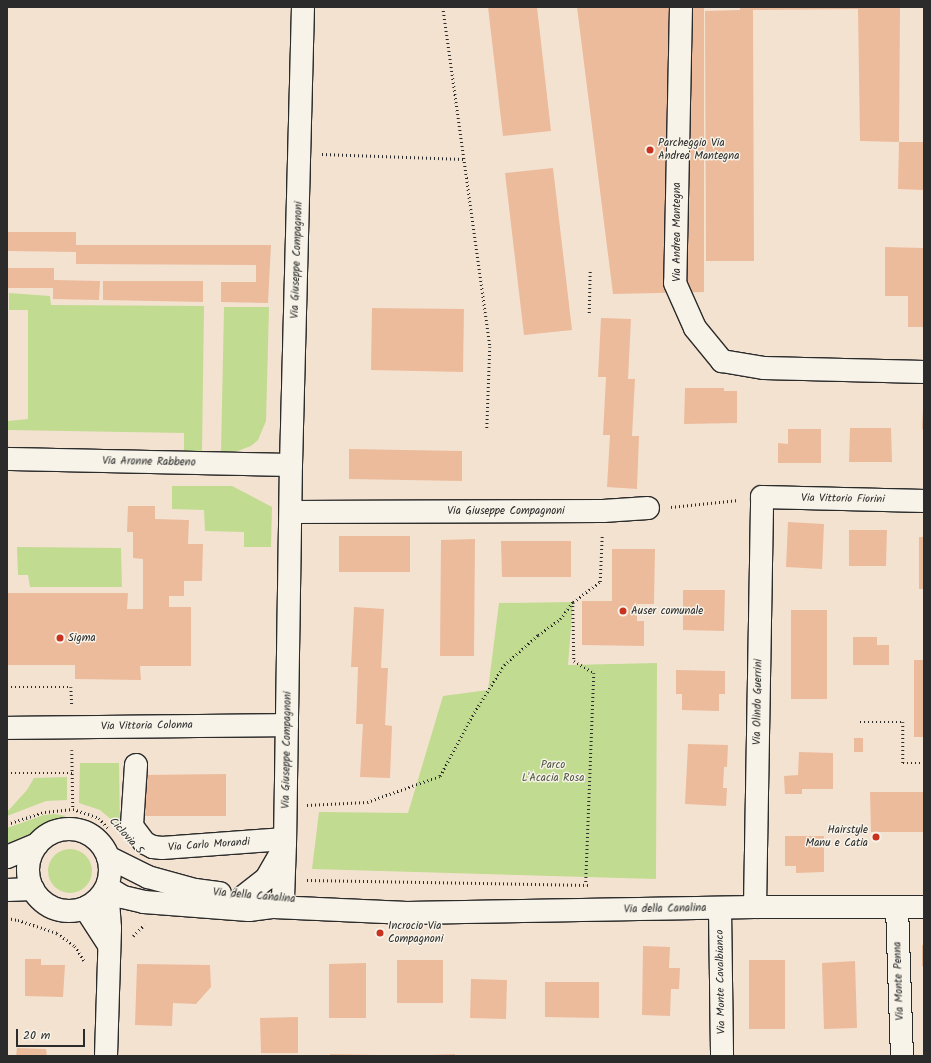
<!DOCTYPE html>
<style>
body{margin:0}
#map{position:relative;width:931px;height:1063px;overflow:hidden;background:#f4e2d1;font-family:Kalam,sans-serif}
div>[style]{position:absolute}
.green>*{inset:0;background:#c1db91}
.round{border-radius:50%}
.building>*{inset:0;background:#ecbb9c}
.path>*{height:2.5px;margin-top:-1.25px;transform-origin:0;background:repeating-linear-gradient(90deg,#2b2b2b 0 1px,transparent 0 4px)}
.roads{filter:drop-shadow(1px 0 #2b2b2b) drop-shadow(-1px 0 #2b2b2b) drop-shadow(0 1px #2b2b2b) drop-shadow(0 -1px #2b2b2b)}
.street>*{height:22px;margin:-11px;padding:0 11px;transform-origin:11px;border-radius:11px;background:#f7f3e8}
.secondary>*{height:22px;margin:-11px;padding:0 11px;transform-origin:11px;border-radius:11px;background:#f7f3e8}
.secondary>.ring{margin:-11px;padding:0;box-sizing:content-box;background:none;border:22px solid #f7f3e8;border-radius:50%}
.dots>*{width:11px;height:11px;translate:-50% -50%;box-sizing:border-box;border:2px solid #f7f3e8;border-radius:50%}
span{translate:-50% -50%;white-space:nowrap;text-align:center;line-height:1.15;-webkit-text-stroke:3px #f7f3e8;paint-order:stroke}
.poi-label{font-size:11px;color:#2b2b2b}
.left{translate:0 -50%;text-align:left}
.right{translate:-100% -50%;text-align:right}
.street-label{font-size:11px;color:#2b2b2b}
.park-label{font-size:11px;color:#505744}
.frame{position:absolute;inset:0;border:8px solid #2b2b2b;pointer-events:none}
.scale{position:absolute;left:16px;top:1029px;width:69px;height:18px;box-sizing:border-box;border:2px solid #2b2b2b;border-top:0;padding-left:5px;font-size:12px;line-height:14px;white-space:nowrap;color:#2b2b2b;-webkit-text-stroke:3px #f7f3e8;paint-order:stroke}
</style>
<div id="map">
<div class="green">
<div style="clip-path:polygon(9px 293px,50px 296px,51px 305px,204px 306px,202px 453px,184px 452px,184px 433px,8px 430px,8px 421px,28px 419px,28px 310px,9px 310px)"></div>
<div style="clip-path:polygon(224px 307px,269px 307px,266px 421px,258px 440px,251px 446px,232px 453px,221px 452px)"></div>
<div style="clip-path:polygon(172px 486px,232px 486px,272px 507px,271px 547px,244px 547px,244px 532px,205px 531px,204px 510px,172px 509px)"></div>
<div style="clip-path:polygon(17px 547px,121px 548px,122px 587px,30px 587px,28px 575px,18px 575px)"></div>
<div style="clip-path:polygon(573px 602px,568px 665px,657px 663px,656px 879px,312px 869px,319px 812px,408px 813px,443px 696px,488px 690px,499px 603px)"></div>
<div style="clip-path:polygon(80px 763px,119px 763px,120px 827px,100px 810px,79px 803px)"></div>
<div style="clip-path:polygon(67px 777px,67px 800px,46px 801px,7px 816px,7px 812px,27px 790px,34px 778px)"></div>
<div style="clip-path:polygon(54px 814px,67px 816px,55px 819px,22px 841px,7px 849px,7px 828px,44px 815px)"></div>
<div class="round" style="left:48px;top:849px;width:44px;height:44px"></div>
</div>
<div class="building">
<div style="clip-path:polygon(488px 7px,537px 7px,551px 131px,503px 136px)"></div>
<div style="clip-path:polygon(577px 7px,704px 7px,704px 292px,613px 294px)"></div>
<div style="clip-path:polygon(740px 7px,900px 8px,899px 142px,860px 141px,858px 9px,753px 10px,754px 261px,706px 261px,705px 11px,740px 10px)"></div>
<div style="clip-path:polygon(899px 142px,924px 142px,924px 190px,898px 189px)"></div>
<div style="clip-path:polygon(553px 168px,572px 330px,524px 335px,505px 173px)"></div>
<div style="clip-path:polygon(7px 232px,76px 232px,76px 245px,271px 245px,268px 303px,221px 302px,221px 282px,256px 282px,256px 265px,76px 264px,76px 252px,7px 251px)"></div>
<div style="clip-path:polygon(885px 247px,924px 248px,924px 327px,908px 327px,908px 296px,885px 296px)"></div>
<div style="clip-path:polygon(7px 268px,54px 268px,54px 280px,100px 281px,99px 300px,53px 299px,53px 288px,7px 288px)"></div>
<div style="clip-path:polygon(103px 281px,203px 281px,203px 302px,103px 300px)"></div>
<div style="clip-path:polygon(372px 308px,464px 309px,463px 372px,371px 370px)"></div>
<div style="clip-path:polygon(601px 318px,631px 319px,628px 379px,635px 379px,632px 436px,639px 436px,637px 489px,607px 487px,610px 435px,603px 435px,606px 377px,598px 377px)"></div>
<div style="clip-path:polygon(685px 388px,724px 388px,724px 391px,737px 391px,737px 423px,684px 424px)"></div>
<div style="clip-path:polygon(923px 409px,924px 429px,922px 429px)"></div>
<div style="clip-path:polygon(850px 428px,891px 428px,892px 462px,849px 462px)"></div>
<div style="clip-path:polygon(788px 429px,821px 429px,821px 463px,778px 463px,778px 443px,788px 444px)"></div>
<div style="clip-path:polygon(349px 449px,462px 451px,462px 481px,349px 479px)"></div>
<div style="clip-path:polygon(128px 506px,155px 506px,155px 519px,189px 520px,188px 544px,203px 544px,202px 581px,184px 581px,184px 596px,169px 596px,169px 607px,191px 607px,191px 666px,140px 666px,141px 680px,75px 679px,75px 665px,7px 665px,7px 593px,128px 593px,127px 609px,143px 609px,143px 559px,133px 558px,133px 532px,127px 532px)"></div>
<div style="clip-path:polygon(788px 522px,824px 524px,822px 569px,786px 567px)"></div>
<div style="clip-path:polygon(849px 530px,887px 530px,886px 566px,849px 566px)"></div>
<div style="clip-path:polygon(339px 536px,410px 536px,410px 572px,339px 572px)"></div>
<div style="clip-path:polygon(919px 537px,924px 537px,924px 589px,919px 589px)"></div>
<div style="clip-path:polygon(475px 539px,474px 656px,440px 656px,441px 540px)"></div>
<div style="clip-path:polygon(501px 541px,571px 541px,571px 577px,502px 577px)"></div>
<div style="clip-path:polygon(612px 549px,655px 549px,654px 604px,637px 604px,637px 621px,644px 621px,644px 646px,582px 645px,582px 601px,612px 601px)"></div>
<div style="clip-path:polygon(683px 590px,725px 590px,724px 631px,683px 630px)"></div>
<div style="clip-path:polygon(354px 607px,384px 609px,381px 668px,388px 668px,385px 725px,392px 726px,390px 778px,360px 777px,363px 724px,356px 724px,358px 667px,351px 667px)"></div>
<div style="clip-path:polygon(791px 610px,827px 610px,827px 699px,791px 699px)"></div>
<div style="clip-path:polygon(853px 637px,877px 637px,877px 645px,889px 645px,889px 665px,853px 665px)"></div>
<div style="clip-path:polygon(914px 660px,924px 660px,924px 737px,914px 737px)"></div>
<div style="clip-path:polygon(676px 670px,725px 671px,725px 694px,719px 694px,719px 711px,682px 710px,682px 694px,676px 694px)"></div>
<div style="clip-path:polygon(854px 738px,863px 738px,863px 752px,854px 752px)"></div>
<div style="clip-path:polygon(688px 744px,728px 745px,727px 767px,724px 767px,723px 788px,727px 788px,726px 806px,685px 804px)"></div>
<div style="clip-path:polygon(799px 752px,833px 753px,833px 789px,802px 789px,802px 794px,785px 794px,784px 776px,798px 775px)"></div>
<div style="clip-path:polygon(226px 774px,226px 816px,140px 816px,140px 775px)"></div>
<div style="clip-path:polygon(870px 792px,924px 792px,924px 832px,871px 832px)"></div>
<div style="clip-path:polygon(785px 836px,824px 836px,824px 872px,796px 873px,796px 866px,785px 866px)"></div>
<div style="clip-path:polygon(922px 945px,924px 945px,924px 966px,922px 966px)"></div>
<div style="clip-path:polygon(643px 946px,670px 947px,669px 968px,680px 968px,679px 989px,671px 989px,670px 1016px,642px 1015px)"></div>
<div style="clip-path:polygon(25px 959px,41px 959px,41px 965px,65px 965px,63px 997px,25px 996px)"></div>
<div style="clip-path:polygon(397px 960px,443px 960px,443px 1003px,397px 1003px)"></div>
<div style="clip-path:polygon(749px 960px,785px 960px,785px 1029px,749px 1029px)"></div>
<div style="clip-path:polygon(855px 961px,857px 1028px,824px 1029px,822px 963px)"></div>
<div style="clip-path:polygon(366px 963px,366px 1018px,329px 1018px,329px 964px)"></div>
<div style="clip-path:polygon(137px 964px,210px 965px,211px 987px,196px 1004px,173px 1003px,172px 1026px,135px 1025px)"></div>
<div style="clip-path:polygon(471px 979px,507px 980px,506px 1019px,470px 1018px)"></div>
<div style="clip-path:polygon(545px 982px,599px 982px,599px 1018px,545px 1017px)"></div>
<div style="clip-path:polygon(298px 1017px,298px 1053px,261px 1053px,260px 1018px)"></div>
<div style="clip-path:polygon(17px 1048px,46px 1049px,47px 1056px,16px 1056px)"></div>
<div style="clip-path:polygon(330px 1054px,384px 1055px,384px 1056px,330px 1056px)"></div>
<div style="clip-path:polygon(455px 1054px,455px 1056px,429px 1056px,429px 1055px)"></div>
</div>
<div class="path">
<div style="left:443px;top:7px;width:343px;rotate:82.1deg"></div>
<div style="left:490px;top:347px;width:82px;rotate:92.1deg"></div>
<div style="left:322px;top:154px;width:142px;rotate:2deg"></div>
<div style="left:589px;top:313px;width:43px;rotate:-88.7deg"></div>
<div style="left:671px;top:507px;width:68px;rotate:-5.9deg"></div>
<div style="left:573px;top:602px;width:59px;rotate:89deg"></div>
<div style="left:574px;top:661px;width:23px;rotate:31deg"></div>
<div style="left:594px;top:673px;width:212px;rotate:92.2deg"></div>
<div style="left:7px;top:687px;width:64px"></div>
<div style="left:71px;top:687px;width:18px;rotate:87deg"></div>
<div style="left:860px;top:722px;width:43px"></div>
<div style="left:903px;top:722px;width:41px;rotate:90deg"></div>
<div style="left:903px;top:763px;width:21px"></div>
<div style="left:72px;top:750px;width:59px;rotate:89deg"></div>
<div style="left:7px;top:773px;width:65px"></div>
<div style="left:307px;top:805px;width:60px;rotate:-2.9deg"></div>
<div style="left:367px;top:802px;width:77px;rotate:-19.6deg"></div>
<div style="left:440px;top:776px;width:68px;rotate:-61.9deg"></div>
<div style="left:472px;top:716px;width:60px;rotate:-57.9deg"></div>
<div style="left:504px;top:665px;width:45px;rotate:-41.4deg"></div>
<div style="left:538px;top:635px;width:27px;rotate:-36deg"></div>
<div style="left:560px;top:619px;width:21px;rotate:-53deg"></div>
<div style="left:573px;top:602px;width:34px;rotate:-37deg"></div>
<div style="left:600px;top:582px;width:48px;rotate:-87.6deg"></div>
<div style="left:7px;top:824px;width:40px;rotate:-18deg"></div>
<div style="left:45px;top:812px;width:28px;rotate:-6deg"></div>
<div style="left:73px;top:809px;width:28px;rotate:19deg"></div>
<div style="left:99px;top:818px;width:15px;rotate:48deg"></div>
<div style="left:307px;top:880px;width:281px;rotate:1deg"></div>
<div style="left:7px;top:918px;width:11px;rotate:10deg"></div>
<div style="left:18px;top:920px;width:41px;rotate:18.4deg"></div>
<div style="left:57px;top:933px;width:22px;rotate:36deg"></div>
<div style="left:75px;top:946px;width:19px;rotate:58deg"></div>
<div style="left:133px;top:936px;width:16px;rotate:-45deg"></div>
</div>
<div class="roads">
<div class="street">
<div style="left:681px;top:7px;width:276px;rotate:91.2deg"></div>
<div style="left:675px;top:283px;width:49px;rotate:66deg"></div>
<div style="left:695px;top:328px;width:43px;rotate:50.7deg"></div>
<div style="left:722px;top:361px;width:43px;rotate:9.5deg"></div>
<div style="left:764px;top:368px;width:160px;rotate:1.4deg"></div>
<div style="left:7px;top:459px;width:284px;rotate:1.2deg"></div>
<div style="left:292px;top:512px;width:311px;rotate:-0.2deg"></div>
<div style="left:603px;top:511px;width:45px;rotate:-3.8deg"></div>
<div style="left:7px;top:728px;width:280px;rotate:-0.6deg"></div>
<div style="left:136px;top:765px;width:61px;rotate:93.8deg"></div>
<div style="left:132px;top:826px;width:21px;rotate:53deg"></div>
<div style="left:145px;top:843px;width:9px;rotate:27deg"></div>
<div style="left:153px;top:847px;width:9px;rotate:6deg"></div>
<div style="left:162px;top:848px;width:123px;rotate:-4.2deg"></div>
<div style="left:244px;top:896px;width:28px;rotate:-38deg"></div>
<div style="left:266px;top:879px;width:34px;rotate:-60deg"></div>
<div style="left:274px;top:907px;width:13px;rotate:-45deg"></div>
<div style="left:283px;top:898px;width:54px;rotate:-87.9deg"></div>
<div style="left:285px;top:844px;width:379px;rotate:-89.1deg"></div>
<div style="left:291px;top:465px;width:458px;rotate:-88.5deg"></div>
<div style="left:755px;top:907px;width:410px;rotate:-89deg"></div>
<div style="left:762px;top:497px;width:162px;rotate:1.4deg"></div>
<div style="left:897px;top:907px;width:149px;rotate:88.1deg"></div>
<div style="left:85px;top:908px;width:44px;rotate:57deg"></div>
<div style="left:720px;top:909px;width:147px;rotate:89.2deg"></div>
<div style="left:106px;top:1056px;width:128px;rotate:-88.2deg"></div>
<div style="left:110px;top:928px;width:41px;rotate:-94.2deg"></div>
</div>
<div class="secondary">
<div class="ring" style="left:28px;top:829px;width:60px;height:60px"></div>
<div style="left:7px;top:857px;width:33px;rotate:-23deg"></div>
<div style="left:108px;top:857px;width:45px;rotate:26.6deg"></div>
<div style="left:148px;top:877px;width:49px;rotate:15.5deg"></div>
<div style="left:195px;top:890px;width:25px;rotate:7deg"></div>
<div style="left:107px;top:887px;width:19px;rotate:32deg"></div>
<div style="left:123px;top:897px;width:22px;rotate:13deg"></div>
<div style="left:144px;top:902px;width:105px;rotate:4.4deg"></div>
<div style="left:249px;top:910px;width:25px;rotate:-7deg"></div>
<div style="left:274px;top:907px;width:133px;rotate:2.6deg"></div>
<div style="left:407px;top:913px;width:348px;rotate:-1deg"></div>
<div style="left:755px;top:907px;width:169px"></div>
<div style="left:7px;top:890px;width:26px;rotate:-2deg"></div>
</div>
</div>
<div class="dots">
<div style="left:650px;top:150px;background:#c8321e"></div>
<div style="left:623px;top:611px;background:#c8321e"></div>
<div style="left:60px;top:638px;background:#c8321e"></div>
<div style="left:876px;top:837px;background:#c8321e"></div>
<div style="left:380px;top:933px;background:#c8321e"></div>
</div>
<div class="poi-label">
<span class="left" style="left:658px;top:150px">Parcheggio Via<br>Andrea Mantegna</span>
<span class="left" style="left:631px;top:611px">Auser comunale</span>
<span class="left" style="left:68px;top:638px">Sigma</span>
<span class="right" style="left:868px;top:837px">Hairstyle<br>Manu e Catia</span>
<span class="left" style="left:388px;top:933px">Incrocio Via<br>Compagnoni</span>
</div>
<div class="street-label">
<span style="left:677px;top:232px;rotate:-90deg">Via Andrea Mantegna</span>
<span style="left:297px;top:260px;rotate:-88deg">Via Giuseppe Compagnoni</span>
<span style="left:149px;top:462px;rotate:1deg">Via Aronne Rabbeno</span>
<span style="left:843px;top:499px;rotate:1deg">Via Vittorio Fiorini</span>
<span style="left:506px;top:511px">Via Giuseppe Compagnoni</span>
<span style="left:758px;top:702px;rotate:-89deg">Via Olindo Guerrini</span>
<span style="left:147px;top:726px;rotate:-1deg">Via Vittoria Colonna</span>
<span style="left:287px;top:750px;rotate:-89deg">Via Giuseppe Compagnoni</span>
<span style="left:126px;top:836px;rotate:48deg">Ciclovia 5</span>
<span style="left:209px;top:845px;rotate:-4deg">Via Carlo Morandi</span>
<span style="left:254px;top:896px;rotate:5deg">Via della Canalina</span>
<span style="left:665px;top:909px;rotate:-1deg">Via della Canalina</span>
<span style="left:899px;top:981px;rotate:-92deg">Via Monte Penna</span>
<span style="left:721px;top:982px;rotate:-91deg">Via Monte Cavalbianco</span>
</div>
<div class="park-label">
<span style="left:553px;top:772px">Parco<br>L'Acacia Rosa</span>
</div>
<div class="frame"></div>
<div class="scale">20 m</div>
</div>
